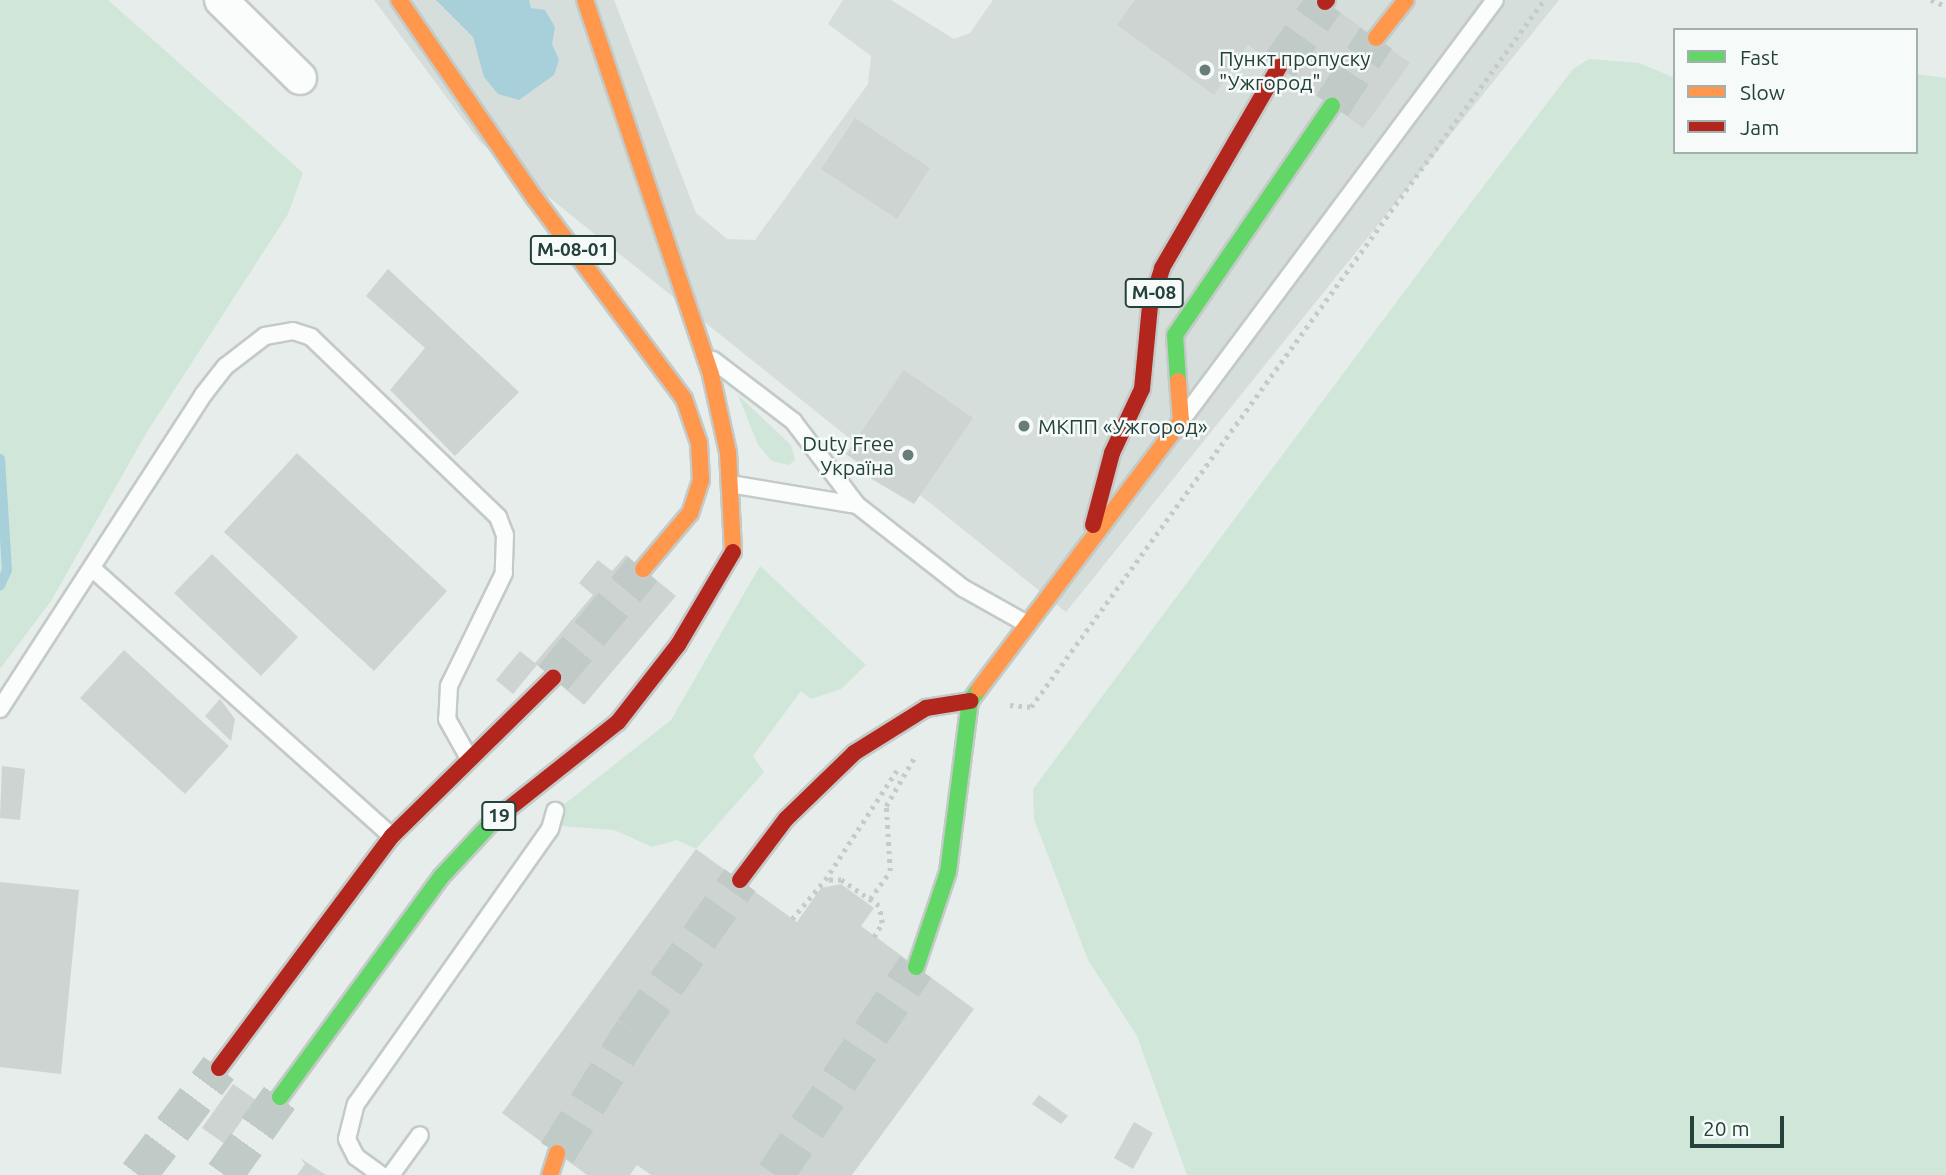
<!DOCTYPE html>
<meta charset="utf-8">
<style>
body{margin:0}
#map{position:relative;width:1946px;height:1175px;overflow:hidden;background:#e7edea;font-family:Ubuntu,sans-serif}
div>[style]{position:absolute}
.built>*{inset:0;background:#d5deda}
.green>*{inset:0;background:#d0e6d8}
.water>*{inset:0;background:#a8d0db}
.stream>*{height:10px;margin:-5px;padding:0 5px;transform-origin:5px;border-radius:5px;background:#a8d0db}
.building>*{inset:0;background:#ced4d2}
.primary-tunnel>*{height:38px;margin-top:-19px;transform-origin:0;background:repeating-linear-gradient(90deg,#c0cbc7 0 38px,transparent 0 57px)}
.highway-tunnel>*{height:38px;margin-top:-19px;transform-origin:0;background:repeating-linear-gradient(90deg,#c0cbc7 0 38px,transparent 0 57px)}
.path>*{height:4.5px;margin-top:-2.25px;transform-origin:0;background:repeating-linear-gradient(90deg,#c2ccca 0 3.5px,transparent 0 8.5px)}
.roads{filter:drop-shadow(2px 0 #c4cac7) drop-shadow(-2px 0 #c4cac7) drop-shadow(0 2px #c4cac7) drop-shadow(0 -2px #c4cac7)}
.lane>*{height:16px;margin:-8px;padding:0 8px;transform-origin:8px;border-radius:8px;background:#fbfcfc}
.street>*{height:32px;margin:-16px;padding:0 16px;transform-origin:16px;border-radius:16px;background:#fbfcfc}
.fast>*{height:16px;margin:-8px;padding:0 8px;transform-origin:8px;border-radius:8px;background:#63d668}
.slow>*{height:16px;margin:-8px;padding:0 8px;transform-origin:8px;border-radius:8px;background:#ff974d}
.jam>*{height:16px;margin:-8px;padding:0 8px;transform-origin:8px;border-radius:8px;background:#b3261e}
.dots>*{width:19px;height:19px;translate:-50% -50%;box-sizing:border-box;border:4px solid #f6fbf9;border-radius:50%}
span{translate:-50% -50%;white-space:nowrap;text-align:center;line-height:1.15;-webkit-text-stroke:5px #f6fbf9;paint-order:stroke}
.shield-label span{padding:2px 5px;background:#f6fbf9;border:2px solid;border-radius:5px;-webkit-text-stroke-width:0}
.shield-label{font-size:19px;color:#24413c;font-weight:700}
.poi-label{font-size:21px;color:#24413c}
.left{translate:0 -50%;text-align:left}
.right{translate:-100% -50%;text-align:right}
.legend{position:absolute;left:1673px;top:28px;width:245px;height:126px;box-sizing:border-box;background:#f6fbf9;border:2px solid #a2b1ad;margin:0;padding:9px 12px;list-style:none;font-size:21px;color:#24413c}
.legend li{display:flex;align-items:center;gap:14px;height:35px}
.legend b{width:35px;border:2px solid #a2b1ad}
.scale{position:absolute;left:1690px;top:1116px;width:94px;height:32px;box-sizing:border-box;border:4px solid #24413c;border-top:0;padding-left:9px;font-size:21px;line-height:24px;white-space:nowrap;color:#24413c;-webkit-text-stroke:5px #f6fbf9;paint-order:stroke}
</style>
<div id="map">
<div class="built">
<div style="clip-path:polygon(374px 0,614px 0,696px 213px,727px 239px,755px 240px,868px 84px,871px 56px,828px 24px,843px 0,891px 0,954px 39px,970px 33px,993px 0,1559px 0,1066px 612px,480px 142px)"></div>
</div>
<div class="green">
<div style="clip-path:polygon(0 0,108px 0,303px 173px,288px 214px,147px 432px,51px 601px,0 669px)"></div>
<div style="clip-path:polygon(1589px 59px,1639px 63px,1675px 78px,1675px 152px,1916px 152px,1916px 74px,1946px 78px,1946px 1175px,1187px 1175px,1137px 1036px,1088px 960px,1034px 819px,1033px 789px,1460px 217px,1573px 69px)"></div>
<div style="clip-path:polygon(738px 395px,791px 445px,795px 460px,789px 465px,772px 461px,758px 445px)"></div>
<div style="clip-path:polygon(760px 566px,866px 665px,841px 689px,811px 699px,801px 691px,753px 756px,764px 772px,696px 849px,677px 840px,652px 847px,614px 830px,560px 826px,562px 806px,671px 720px)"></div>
</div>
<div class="water">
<div style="clip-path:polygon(436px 0,529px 0,531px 8px,545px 10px,555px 27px,552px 44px,559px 60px,554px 75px,519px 100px,498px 94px,484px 77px,473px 37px)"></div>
</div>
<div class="stream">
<div style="left:0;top:459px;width:111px;rotate:86.4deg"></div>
<div style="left:7px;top:570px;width:17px;rotate:114deg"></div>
</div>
<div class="building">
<div style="clip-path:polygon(1135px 0,1323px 0,1410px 63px,1363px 128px,1248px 45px,1214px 95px,1117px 25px)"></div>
<div style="clip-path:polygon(855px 118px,930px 168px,897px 219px,821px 169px)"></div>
<div style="clip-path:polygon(388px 269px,519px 392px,455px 456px,390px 390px,425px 348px,366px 296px)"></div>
<div style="clip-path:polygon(904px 370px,973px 418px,914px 504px,865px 475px,868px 470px,846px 454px)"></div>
<div style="clip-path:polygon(297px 453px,447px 591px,374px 671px,224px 532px)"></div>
<div style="clip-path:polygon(212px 554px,298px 637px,261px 676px,174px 593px)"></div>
<div style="clip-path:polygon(626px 555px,676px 596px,584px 705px,537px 665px,513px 694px,496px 680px,520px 651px,535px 663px,593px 595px,579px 583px,598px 560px,612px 571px)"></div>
<div style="clip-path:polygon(124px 650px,229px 746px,185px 794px,80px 698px)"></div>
<div style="clip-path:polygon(220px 699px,235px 719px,231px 741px,205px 716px)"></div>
<div style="clip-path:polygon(2px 766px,25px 769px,20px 820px,0 818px)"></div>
<div style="clip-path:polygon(696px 849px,797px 922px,821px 888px,841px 884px,874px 908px,861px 926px,974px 1009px,852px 1175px,651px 1175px,637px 1165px,630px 1175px,587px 1175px,502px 1113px)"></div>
<div style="clip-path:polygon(0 882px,79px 890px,61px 1074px,0 1067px)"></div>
<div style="clip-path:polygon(233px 1084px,256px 1100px,225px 1144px,202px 1128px)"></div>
<div style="clip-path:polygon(1039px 1095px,1068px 1116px,1061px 1124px,1032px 1104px)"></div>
<div style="clip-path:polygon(1134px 1122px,1153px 1133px,1133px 1169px,1114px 1158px)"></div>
<div style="clip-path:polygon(300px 1158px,326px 1175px,297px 1175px,305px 1164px)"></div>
</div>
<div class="primary-tunnel">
<div style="left:553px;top:678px;width:141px;rotate:-50.5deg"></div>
<div style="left:557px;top:1153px;width:144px;rotate:-58.1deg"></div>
<div style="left:633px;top:1031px;width:185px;rotate:-54.7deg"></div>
<div style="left:138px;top:1175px;width:134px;rotate:-52.9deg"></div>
<div style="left:224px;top:1175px;width:96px;rotate:-54.3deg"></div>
<div style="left:775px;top:1175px;width:251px;rotate:-55.9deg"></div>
</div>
<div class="highway-tunnel">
<div style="left:1279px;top:67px;width:80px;rotate:-54.7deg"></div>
<div style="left:1332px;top:106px;width:81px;rotate:-57.1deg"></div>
</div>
<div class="path">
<div style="left:1931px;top:0;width:16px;rotate:22deg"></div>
<div style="left:1010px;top:705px;width:21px;rotate:5deg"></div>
<div style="left:1031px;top:707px;width:874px;rotate:-54.04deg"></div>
<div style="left:870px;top:899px;width:34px;rotate:-54deg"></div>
<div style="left:890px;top:871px;width:65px;rotate:-93.5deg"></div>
<div style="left:886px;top:806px;width:56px;rotate:-59.7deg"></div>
<div style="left:792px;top:919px;width:51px;rotate:-49.8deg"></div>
<div style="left:874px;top:937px;width:16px;rotate:-60deg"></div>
<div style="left:882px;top:923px;width:17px;rotate:-100deg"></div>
<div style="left:879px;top:906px;width:46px;rotate:-145.6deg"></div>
<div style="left:841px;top:880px;width:16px;rotate:180deg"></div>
<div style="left:825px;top:880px;width:131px;rotate:-56.8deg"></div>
</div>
<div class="roads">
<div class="lane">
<div style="left:713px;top:360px;width:101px;rotate:37.3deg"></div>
<div style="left:793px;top:421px;width:106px;rotate:52.7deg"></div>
<div style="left:1187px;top:413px;width:515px;rotate:-53.29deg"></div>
<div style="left:730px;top:484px;width:129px;rotate:9.4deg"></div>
<div style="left:857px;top:505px;width:135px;rotate:38.1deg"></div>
<div style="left:963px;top:588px;width:73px;rotate:29.4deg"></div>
<div style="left:93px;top:569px;width:401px;rotate:41.8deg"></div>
<div style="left:0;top:709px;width:374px;rotate:-57.1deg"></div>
<div style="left:203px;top:395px;width:37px;rotate:-52deg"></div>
<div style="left:226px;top:366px;width:49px;rotate:-37.6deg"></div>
<div style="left:265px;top:336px;width:28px;rotate:-10deg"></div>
<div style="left:293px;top:331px;width:19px;rotate:18deg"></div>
<div style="left:311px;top:337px;width:260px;rotate:43.9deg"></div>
<div style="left:498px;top:517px;width:19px;rotate:69deg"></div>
<div style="left:505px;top:535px;width:38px;rotate:92deg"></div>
<div style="left:504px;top:573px;width:126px;rotate:116deg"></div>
<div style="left:449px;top:686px;width:33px;rotate:93deg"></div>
<div style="left:447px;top:719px;width:45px;rotate:60.6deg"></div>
<div style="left:381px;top:1175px;width:31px;rotate:-144deg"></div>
<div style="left:356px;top:1157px;width:20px;rotate:-117deg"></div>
<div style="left:347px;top:1139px;width:36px;rotate:-76deg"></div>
<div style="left:356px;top:1104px;width:337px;rotate:-54.8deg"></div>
<div style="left:550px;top:829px;width:19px;rotate:-74deg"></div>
<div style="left:391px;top:1175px;width:49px;rotate:-54.1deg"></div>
</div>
<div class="street">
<div style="left:221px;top:0;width:111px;rotate:44.6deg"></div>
</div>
<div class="fast">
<div style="left:1178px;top:381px;width:46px;rotate:-93.7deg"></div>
<div style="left:1175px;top:335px;width:278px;rotate:-55.6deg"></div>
<div style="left:916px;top:967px;width:100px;rotate:-71.4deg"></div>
<div style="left:948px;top:872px;width:172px;rotate:-82.7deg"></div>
<div style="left:970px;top:701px;width:15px;rotate:-53deg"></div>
<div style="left:280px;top:1097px;width:273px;rotate:-53.8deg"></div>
<div style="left:441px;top:877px;width:76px;rotate:-47.1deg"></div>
</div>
<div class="slow">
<div style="left:399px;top:0;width:239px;rotate:55.6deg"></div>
<div style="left:534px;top:197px;width:252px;rotate:53.4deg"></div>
<div style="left:684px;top:399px;width:46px;rotate:71.2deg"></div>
<div style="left:699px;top:443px;width:37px;rotate:87deg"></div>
<div style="left:701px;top:480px;width:35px;rotate:108deg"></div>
<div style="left:585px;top:0;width:396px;rotate:71.4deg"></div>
<div style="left:711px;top:375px;width:79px;rotate:77.6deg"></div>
<div style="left:728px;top:452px;width:100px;rotate:87.1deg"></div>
<div style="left:1376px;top:38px;width:48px;rotate:-51.7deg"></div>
<div style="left:643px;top:569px;width:73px;rotate:-50deg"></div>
<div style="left:979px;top:689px;width:336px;rotate:-53deg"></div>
<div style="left:1181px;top:421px;width:40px;rotate:-94.3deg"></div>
<div style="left:550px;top:1175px;width:23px;rotate:-72deg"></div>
</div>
<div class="jam">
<div style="left:1325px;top:2px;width:3px;rotate:-45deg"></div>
<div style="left:1093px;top:525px;width:74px;rotate:-75.2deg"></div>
<div style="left:1112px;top:453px;width:71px;rotate:-64.9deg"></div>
<div style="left:1142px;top:389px;width:83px;rotate:-84.5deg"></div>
<div style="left:1150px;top:306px;width:40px;rotate:-72deg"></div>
<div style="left:1162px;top:268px;width:233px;rotate:-59.8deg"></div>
<div style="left:493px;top:821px;width:159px;rotate:-38.4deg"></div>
<div style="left:618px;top:722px;width:98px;rotate:-52.1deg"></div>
<div style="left:678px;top:645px;width:108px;rotate:-59.4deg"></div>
<div style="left:740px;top:880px;width:76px;rotate:-53deg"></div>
<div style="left:786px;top:819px;width:95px;rotate:-44.1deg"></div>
<div style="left:854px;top:753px;width:85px;rotate:-32deg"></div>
<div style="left:926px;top:708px;width:45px;rotate:-9deg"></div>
<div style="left:219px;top:1068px;width:289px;rotate:-53.3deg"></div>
<div style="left:392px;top:836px;width:226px;rotate:-44.5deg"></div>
</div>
</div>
<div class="dots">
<div style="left:1205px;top:70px;background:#687d79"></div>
<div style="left:1024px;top:426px;background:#687d79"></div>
<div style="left:908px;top:455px;background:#687d79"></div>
</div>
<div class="shield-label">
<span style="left:573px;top:250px">М-08-01</span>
<span style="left:1154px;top:293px">М-08</span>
<span style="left:499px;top:816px">19</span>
</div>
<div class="poi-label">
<span class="left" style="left:1219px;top:70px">Пункт пропуску<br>"Ужгород"</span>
<span class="left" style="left:1038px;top:426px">МКПП «Ужгород»</span>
<span class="right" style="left:894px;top:455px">Duty Free<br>Україна</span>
</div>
<ul class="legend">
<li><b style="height:9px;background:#63d668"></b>Fast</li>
<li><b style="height:9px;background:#ff974d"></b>Slow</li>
<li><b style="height:9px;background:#b3261e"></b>Jam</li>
</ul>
<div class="scale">20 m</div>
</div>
